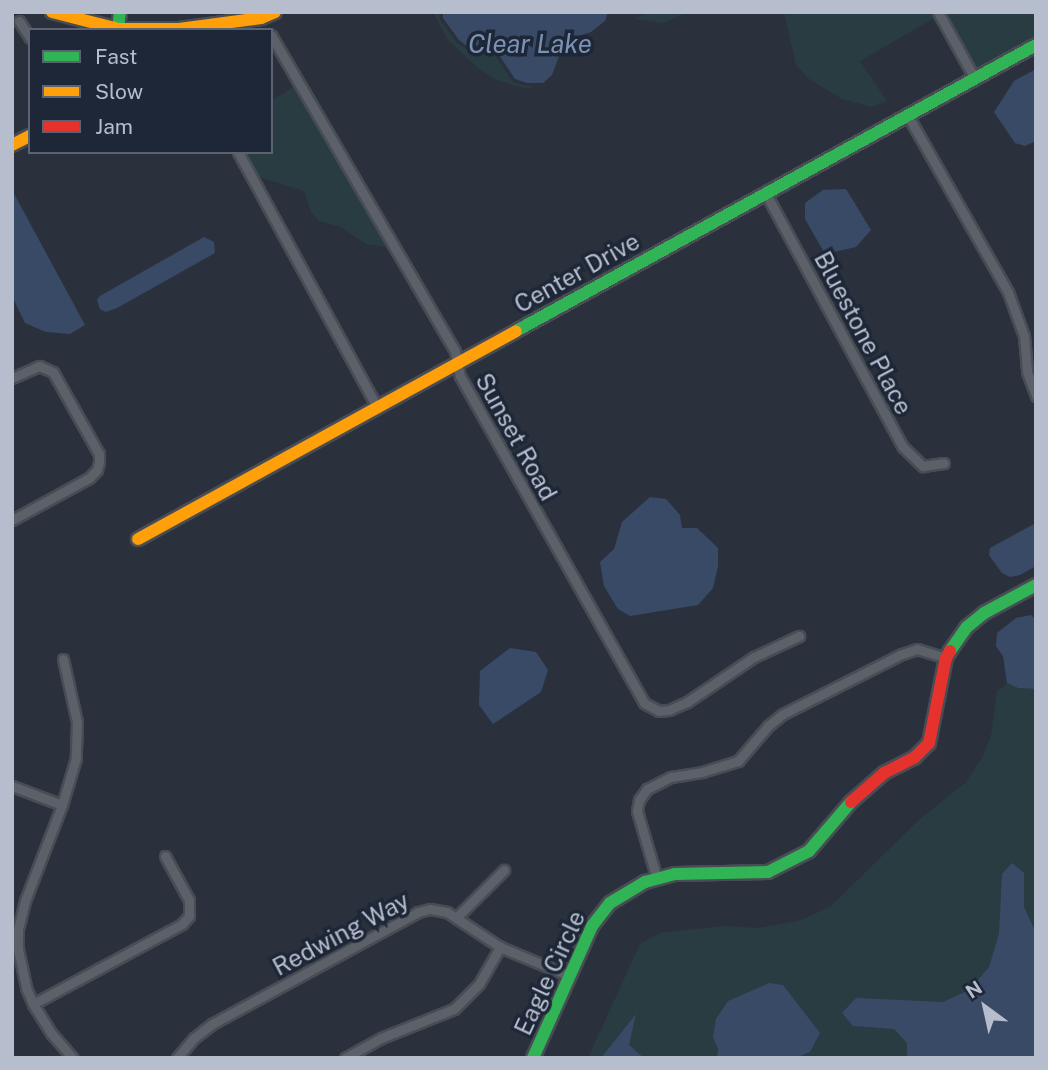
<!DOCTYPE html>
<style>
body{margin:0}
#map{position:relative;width:1048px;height:1070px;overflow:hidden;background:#2b313c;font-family:"Public Sans",sans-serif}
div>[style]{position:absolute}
.green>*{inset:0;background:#283c42}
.water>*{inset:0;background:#394a67}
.roads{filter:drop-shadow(2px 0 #484c54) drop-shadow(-2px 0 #484c54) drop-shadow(0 2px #484c54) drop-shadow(0 -2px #484c54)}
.street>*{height:9px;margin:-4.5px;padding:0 4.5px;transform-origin:4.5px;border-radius:4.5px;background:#5c6068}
.fast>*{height:12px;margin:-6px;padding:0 6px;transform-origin:6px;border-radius:6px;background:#30b455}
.slow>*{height:12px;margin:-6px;padding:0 6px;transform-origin:6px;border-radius:6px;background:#ff9f0a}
.jam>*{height:12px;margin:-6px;padding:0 6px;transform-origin:6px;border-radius:6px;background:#e5322d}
span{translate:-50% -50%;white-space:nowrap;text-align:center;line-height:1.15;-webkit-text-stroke:7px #1e2737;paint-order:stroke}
.street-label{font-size:24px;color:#b6bdcc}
.water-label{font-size:26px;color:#7c91b3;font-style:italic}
.frame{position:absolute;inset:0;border:14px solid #b6bdcc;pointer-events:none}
.legend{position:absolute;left:28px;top:28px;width:245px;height:126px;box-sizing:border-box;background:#1e2737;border:2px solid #5b6373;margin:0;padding:9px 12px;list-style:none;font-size:21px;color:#b6bdcc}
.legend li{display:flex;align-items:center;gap:14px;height:35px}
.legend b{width:35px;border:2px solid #5b6373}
.north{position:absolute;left:950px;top:972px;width:70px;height:70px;-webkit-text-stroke:5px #1e2737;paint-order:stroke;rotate:327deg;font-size:19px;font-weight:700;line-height:28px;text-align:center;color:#b6bdcc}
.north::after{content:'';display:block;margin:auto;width:24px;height:32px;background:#b6bdcc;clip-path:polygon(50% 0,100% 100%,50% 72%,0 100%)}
</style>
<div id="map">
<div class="green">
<div style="clip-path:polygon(433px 12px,439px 12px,440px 20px,457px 43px,468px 50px,479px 49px,495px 55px,513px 82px,533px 87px,528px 89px,497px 80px,479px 69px,448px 40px)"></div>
<div style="clip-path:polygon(648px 12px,658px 13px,688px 12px,664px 23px,634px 19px)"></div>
<div style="clip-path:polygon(784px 12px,933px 12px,936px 17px,860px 61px,887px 101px,872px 107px,842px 99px,809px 79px,796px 65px)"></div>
<div style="clip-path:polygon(942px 12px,1036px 12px,1036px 37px,976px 72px)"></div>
<div style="clip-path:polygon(294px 86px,298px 90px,390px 248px,366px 244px,341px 227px,319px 221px,311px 212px,304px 191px,256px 176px,243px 152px,271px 152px,271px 102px)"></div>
<div style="clip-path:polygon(1007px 683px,1018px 688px,1036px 689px,1036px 1058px,588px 1058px,640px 944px,660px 933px,724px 926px,759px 928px,801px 920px,830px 907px,920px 819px,966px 782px,983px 756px,991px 735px,997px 692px)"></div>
</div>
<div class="water">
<div style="clip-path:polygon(443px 12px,608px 12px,605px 21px,591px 32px,572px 38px,562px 48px,552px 75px,543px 83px,527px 83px,515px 79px,497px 52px,479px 45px,468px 47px,459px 40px,443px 18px)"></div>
<div style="clip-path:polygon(1036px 69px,1036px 141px,1025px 146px,1015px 143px,994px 112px,1014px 81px)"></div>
<div style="clip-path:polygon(846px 189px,871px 230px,856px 247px,825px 254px,805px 219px,805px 203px,823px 190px)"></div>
<div style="clip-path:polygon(12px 190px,85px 325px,70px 334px,46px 332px,25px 323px,12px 296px)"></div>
<div style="clip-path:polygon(204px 237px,214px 242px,215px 253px,117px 308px,106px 312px,100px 309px,97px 300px,100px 296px)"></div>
<div style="clip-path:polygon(650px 497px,666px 499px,680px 515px,682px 528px,697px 528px,718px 548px,718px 566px,713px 588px,698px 605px,630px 616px,618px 609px,604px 586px,600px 562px,614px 549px,622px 522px)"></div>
<div style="clip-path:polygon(1036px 523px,1036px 566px,1020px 575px,1010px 577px,1002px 573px,989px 555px,990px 548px)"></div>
<div style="clip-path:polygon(1031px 615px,1036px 620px,1036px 689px,1018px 688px,1007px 683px,1003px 656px,996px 646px,997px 633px,1016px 618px)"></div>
<div style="clip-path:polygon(510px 648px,536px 652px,548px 670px,541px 692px,493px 724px,479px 705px,480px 671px)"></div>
<div style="clip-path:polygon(1012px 863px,1024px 873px,1024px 907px,1036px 933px,1036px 1058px,907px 1058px,907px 1043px,894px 1029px,853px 1026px,842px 1013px,856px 998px,943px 1002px,969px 990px,989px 967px,999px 934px,1002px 874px)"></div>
<div style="clip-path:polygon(769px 983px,783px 985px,820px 1033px,810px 1052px,795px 1058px,717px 1058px,718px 1049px,713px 1037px,716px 1019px,728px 1001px)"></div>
<div style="clip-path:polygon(636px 1014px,629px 1045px,644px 1058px,601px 1058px)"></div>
</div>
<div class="roads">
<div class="street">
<div style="left:938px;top:12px;width:77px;rotate:61.1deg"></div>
<div style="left:19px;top:21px;width:20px;rotate:57deg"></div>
<div style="left:271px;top:35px;width:366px;rotate:59.8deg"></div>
<div style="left:455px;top:351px;width:25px;rotate:79deg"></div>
<div style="left:460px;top:376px;width:375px;rotate:60.6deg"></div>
<div style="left:644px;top:703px;width:17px;rotate:28deg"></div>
<div style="left:659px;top:711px;width:10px;rotate:-6deg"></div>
<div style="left:669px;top:710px;width:20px;rotate:-24deg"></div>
<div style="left:687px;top:702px;width:81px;rotate:-33.9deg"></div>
<div style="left:754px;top:657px;width:50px;rotate:-25deg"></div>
<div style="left:908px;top:116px;width:202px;rotate:60.4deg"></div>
<div style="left:1008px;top:292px;width:47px;rotate:70deg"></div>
<div style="left:1024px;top:336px;width:36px;rotate:85deg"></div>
<div style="left:1027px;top:372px;width:26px;rotate:69deg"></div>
<div style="left:238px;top:152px;width:290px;rotate:61.4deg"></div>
<div style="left:766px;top:194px;width:288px;rotate:61.6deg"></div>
<div style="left:903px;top:447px;width:28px;rotate:44deg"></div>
<div style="left:923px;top:466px;width:21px;rotate:-8deg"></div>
<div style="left:12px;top:378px;width:30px;rotate:-24deg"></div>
<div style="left:39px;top:366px;width:15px;rotate:23deg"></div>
<div style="left:53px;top:372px;width:94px;rotate:60.7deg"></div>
<div style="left:99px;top:454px;width:8px;rotate:90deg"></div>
<div style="left:99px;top:462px;width:8px;rotate:104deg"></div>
<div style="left:97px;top:470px;width:11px;rotate:135deg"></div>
<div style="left:89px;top:478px;width:88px;rotate:151.4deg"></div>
<div style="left:63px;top:659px;width:65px;rotate:77.5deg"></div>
<div style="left:77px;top:722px;width:36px;rotate:92deg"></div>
<div style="left:76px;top:758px;width:49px;rotate:106.6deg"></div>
<div style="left:62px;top:805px;width:103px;rotate:111.1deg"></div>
<div style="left:25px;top:901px;width:30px;rotate:104deg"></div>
<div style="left:18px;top:930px;width:19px;rotate:90deg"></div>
<div style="left:18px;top:949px;width:40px;rotate:78deg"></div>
<div style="left:26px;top:988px;width:17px;rotate:66deg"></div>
<div style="left:33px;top:1004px;width:34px;rotate:58deg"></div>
<div style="left:51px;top:1033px;width:33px;rotate:49deg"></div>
<div style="left:12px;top:786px;width:53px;rotate:20.8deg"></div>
<div style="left:657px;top:879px;width:71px;rotate:-106.4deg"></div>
<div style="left:637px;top:811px;width:11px;rotate:-80deg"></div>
<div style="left:639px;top:800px;width:14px;rotate:-54deg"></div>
<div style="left:647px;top:789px;width:27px;rotate:-27deg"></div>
<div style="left:671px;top:777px;width:31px;rotate:-9deg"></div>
<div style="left:702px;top:772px;width:38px;rotate:-17deg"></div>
<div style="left:738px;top:761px;width:46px;rotate:-49.4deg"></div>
<div style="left:768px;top:726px;width:19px;rotate:-39deg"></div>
<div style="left:783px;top:714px;width:133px;rotate:-26.8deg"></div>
<div style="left:902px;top:654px;width:16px;rotate:-18deg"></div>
<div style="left:917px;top:649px;width:30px;rotate:17deg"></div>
<div style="left:456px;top:918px;width:68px;rotate:-45deg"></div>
<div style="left:33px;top:1004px;width:169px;rotate:-28.2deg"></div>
<div style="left:182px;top:924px;width:11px;rotate:-49deg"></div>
<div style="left:189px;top:916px;width:16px;rotate:-90deg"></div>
<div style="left:189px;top:900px;width:50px;rotate:-118.6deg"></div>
<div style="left:177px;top:1058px;width:26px;rotate:-50deg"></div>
<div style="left:194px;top:1038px;width:23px;rotate:-38deg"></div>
<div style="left:212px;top:1024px;width:234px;rotate:-28.5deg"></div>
<div style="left:418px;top:912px;width:12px;rotate:-14deg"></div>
<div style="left:430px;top:909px;width:17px;rotate:10deg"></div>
<div style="left:447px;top:912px;width:64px;rotate:33.4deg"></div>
<div style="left:500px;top:947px;width:76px;rotate:22.5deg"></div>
<div style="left:345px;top:1058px;width:41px;rotate:-29.1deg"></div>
<div style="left:381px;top:1038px;width:79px;rotate:-21.7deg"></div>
<div style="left:454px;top:1009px;width:35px;rotate:-45deg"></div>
<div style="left:479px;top:984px;width:43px;rotate:-60.4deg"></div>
</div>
<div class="fast">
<div style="left:118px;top:30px;width:18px;rotate:-84deg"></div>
<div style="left:516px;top:331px;width:593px;rotate:-28.81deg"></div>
<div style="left:950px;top:651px;width:29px;rotate:-55deg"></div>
<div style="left:967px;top:627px;width:22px;rotate:-39deg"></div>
<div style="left:984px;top:613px;width:59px;rotate:-28.3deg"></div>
<div style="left:533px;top:1058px;width:145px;rotate:-65.9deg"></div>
<div style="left:592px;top:926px;width:29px;rotate:-52deg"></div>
<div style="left:610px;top:903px;width:41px;rotate:-31deg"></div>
<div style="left:645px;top:882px;width:31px;rotate:-15deg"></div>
<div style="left:675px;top:874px;width:93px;rotate:-1.2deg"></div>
<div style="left:768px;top:872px;width:46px;rotate:-27.1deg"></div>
<div style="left:809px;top:851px;width:65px;rotate:-49.4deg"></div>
</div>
<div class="slow">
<div style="left:52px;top:12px;width:68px;rotate:14.4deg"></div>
<div style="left:118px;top:29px;width:61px"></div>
<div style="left:179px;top:29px;width:83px;rotate:-7.6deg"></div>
<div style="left:261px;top:18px;width:15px;rotate:-23deg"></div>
<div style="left:12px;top:145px;width:20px;rotate:-27deg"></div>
<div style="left:138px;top:539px;width:431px;rotate:-28.8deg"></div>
</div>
<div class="jam">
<div style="left:851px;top:802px;width:44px;rotate:-41.3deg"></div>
<div style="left:884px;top:773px;width:34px;rotate:-27deg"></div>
<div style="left:914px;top:758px;width:21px;rotate:-45deg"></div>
<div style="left:929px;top:743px;width:87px;rotate:-78.7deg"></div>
<div style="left:946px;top:658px;width:8px;rotate:-60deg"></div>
</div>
</div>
<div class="street-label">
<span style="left:577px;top:273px;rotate:-29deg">Center Drive</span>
<span style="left:863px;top:333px;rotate:62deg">Bluestone Place</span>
<span style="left:516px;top:437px;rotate:61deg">Sunset Road</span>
<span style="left:341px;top:934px;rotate:-28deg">Redwing Way</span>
<span style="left:550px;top:973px;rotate:-65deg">Eagle Circle</span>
</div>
<div class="water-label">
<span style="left:530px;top:44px">Clear Lake</span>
</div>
<div class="frame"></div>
<ul class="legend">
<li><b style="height:9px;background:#30b455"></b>Fast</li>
<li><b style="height:9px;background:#ff9f0a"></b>Slow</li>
<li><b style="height:9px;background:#e5322d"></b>Jam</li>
</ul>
<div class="north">N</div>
</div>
